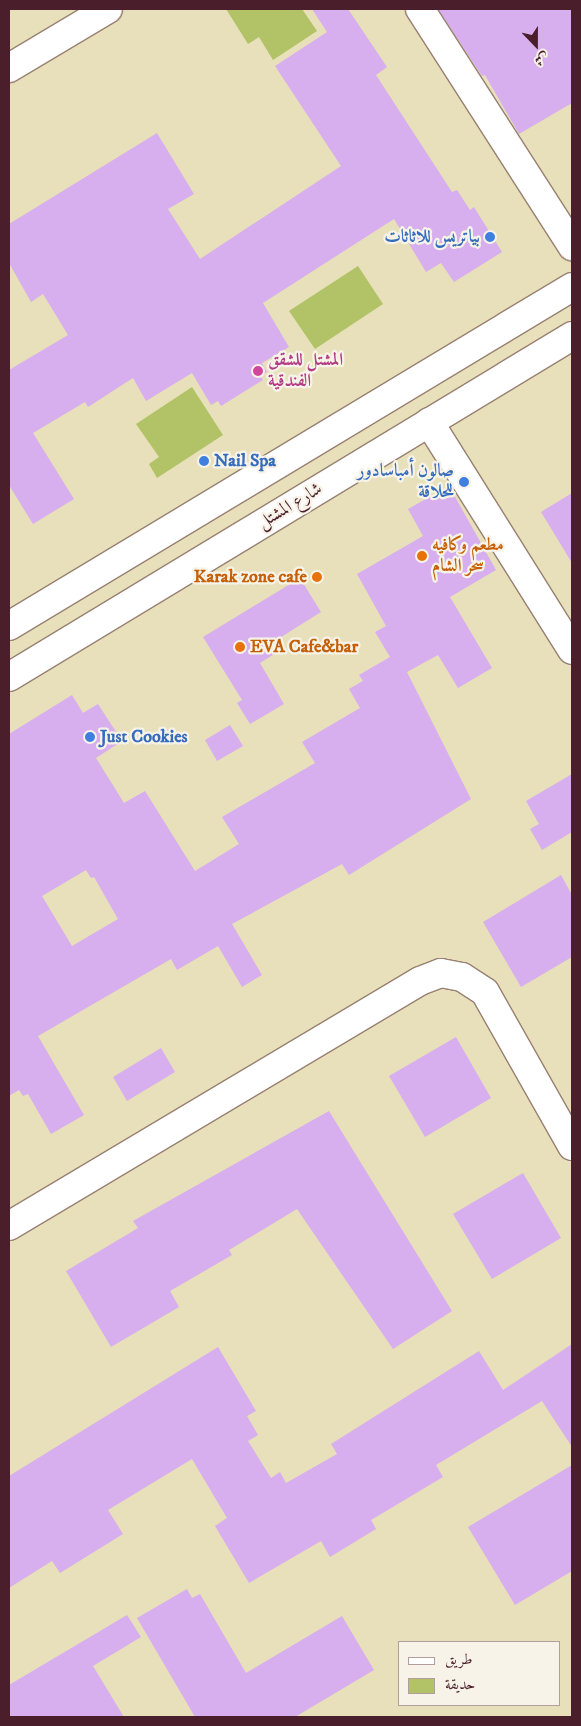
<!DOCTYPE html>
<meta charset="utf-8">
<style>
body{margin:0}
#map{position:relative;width:581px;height:1726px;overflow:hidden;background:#e7e0ba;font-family:"IM FELL DW Pica",Amiri,serif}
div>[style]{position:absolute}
.green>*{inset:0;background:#b1c366}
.building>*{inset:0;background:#d7aeee}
.roads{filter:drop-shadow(1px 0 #988072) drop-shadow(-1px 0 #988072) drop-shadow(0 1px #988072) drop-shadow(0 -1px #988072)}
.street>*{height:28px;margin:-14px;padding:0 14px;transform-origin:14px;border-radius:14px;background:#fff}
.secondary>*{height:28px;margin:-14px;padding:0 14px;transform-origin:14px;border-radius:14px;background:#fff}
.dots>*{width:14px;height:14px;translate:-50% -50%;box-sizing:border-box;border:2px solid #f7f3e8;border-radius:50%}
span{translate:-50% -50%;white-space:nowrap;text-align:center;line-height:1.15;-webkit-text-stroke:4.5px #f7f3e8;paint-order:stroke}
.shop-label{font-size:18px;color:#366cbe;font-weight:700}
.right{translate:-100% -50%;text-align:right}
.left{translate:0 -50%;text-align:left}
.hotel-label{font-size:18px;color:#b23c85;font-weight:700}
.street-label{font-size:18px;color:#4a1f2b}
.food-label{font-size:18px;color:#c56008;font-weight:700}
.frame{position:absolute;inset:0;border:10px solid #4a1f2b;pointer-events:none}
.legend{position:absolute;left:398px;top:1641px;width:162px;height:65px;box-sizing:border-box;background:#f7f3e8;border:1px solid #b29e9c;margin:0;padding:6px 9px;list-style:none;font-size:15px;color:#4a1f2b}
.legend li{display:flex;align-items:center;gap:10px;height:25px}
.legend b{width:25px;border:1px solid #b29e9c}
.north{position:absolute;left:511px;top:20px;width:50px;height:50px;-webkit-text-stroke:4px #f7f3e8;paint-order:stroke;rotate:158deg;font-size:14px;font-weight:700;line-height:20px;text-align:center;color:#4a1f2b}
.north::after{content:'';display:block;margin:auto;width:18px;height:22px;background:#4a1f2b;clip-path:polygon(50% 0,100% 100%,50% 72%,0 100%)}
</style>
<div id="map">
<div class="green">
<div style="clip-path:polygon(226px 9px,302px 9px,317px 31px,273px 60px,259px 37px,248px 44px)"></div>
<div style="clip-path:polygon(358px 266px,383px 304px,315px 349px,289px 311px)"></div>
<div style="clip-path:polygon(192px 387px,223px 435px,157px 478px,149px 464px,159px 457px,136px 424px)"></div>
</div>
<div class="building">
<div style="clip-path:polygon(312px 9px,348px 9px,387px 67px,376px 75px,452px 192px,457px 190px,470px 210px,474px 207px,502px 252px,454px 282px,441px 263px,426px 272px,394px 219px,263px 303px,289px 347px,262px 363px,267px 372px,260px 376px,263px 380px,221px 406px,218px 401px,211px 405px,192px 373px,146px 401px,133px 378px,88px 407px,85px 402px,33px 433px,74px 499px,33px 524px,9px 485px,9px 370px,68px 335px,43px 294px,31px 302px,9px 263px,9px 224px,157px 133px,194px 194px,168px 209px,200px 259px,341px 166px,275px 66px,327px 32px)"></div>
<div style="clip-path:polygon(438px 9px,572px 9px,572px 103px,519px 134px,485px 75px,482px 76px)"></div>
<div style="clip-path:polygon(evenodd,449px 486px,496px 570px,450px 597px,492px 668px,458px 688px,438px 655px,407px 672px,471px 799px,349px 875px,342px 864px,232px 924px,262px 975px,242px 987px,218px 946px,177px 970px,171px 959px,38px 1036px,84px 1115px,51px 1134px,28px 1094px,23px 1096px,19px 1090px,9px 1096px,9px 734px,72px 695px,83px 713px,98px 704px,122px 741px,96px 758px,124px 803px,145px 791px,195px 871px,239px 844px,222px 817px,315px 763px,302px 742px,360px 708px,349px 689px,363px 681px,359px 675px,390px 657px,375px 632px,386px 626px,357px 574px,423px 536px,408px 509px,449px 486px,86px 870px,91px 878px,94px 877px,118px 919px,72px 946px,42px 896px,86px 870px)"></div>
<div style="clip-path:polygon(572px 493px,572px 563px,541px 512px)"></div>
<div style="clip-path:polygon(300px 578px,321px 612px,270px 644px,276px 653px,260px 663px,284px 704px,250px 724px,237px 703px,242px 700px,203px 637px)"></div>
<div style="clip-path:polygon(230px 725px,243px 746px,217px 761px,205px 740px)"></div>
<div style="clip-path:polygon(572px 774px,572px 832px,542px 850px,530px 829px,539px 824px,526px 801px)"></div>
<div style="clip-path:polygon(561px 875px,572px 895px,572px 957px,521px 987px,483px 922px)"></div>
<div style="clip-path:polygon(456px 1037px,491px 1098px,425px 1137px,389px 1076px)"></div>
<div style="clip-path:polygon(161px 1048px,175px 1072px,127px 1101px,113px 1077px)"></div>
<div style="clip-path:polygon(329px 1111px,452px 1311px,393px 1349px,297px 1209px,229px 1250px,232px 1255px,170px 1291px,179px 1307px,111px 1347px,66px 1271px,138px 1228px,133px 1221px)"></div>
<div style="clip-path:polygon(523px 1173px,561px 1238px,492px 1279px,453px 1214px)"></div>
<div style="clip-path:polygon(572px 1344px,572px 1447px,542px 1401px,436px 1465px,443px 1477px,371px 1520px,376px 1529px,330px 1557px,321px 1541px,249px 1583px,215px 1526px,227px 1518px,192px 1459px,108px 1510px,123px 1534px,60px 1573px,52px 1561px,9px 1588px,9px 1476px,218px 1347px,256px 1411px,247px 1416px,258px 1435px,248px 1441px,271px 1478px,280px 1472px,286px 1483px,337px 1454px,331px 1444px,479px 1351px,503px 1390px)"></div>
<div style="clip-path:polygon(572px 1465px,572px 1571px,515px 1605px,468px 1527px)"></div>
<div style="clip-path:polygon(187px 1589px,192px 1598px,200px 1594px,246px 1673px,342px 1616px,374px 1670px,295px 1717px,195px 1717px,137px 1618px)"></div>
<div style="clip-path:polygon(127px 1615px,141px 1637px,93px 1666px,124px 1717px,9px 1717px,9px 1685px)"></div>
</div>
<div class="roads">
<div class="street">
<div style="left:420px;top:9px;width:282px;rotate:57.3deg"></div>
<div style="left:9px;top:68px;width:115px;rotate:-30.8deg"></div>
<div style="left:429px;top:422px;width:269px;rotate:57.9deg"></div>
<div style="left:9px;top:1226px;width:478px;rotate:-30.8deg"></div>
<div style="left:420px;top:981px;width:22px;rotate:-21deg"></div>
<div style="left:441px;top:973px;width:21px;rotate:11deg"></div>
<div style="left:462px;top:977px;width:27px;rotate:33deg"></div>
<div style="left:485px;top:992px;width:177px;rotate:60.5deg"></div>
</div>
<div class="secondary">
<div style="left:9px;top:626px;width:657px;rotate:-31.05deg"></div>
<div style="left:9px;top:677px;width:658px;rotate:-31.2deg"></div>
</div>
</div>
<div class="dots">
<div style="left:490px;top:237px;background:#3f7fe0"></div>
<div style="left:258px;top:371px;background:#d1479c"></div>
<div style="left:204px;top:461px;background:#3f7fe0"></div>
<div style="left:464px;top:482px;background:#3f7fe0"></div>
<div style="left:422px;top:556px;background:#e8710a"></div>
<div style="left:317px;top:577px;background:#e8710a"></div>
<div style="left:240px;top:647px;background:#e8710a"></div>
<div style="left:90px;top:737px;background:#3f7fe0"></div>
</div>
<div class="shop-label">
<span class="right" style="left:480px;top:237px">بياتريس للاثاثات</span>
<span class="left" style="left:214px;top:461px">Nail Spa</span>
<span class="right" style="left:454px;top:482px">صالون أمباسادور<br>للحلاقة</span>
<span class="left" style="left:100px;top:737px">Just Cookies</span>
</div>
<div class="hotel-label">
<span class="left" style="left:268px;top:371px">المشتل للشقق<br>الفندقية</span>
</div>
<div class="street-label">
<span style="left:290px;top:506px;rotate:-31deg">شارع المشتل</span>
</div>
<div class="food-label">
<span class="left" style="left:432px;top:556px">مطعم وكافيه<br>سحر الشام</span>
<span class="right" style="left:307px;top:577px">Karak zone cafe</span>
<span class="left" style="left:250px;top:647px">EVA Cafe&amp;bar</span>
</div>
<div class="frame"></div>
<ul class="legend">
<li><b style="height:6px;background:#fff"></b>طريق</li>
<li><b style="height:14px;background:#b1c366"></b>حديقة</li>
</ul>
<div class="north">ش</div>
</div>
